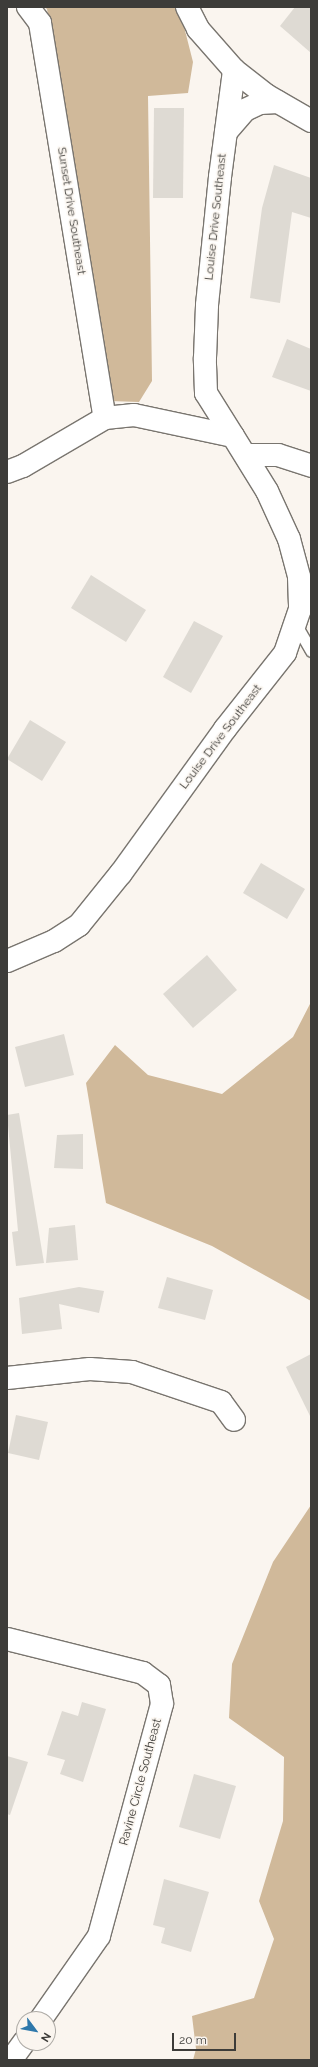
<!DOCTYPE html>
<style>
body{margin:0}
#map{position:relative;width:318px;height:2067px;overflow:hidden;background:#faf5ef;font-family:Raleway,sans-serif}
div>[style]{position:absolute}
.forest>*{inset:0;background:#d0b99a}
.building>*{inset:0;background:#dedad3}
.roads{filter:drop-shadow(1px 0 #79756f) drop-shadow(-1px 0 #79756f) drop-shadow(0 1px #79756f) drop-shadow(0 -1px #79756f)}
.service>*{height:11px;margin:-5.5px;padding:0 5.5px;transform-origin:5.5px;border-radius:5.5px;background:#fff}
.minor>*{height:22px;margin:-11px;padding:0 11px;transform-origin:11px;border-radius:11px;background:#fff}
span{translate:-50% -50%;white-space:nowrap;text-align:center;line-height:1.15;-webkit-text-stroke:3px #faf5ef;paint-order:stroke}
.street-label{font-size:12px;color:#3d3c39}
.frame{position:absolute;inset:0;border:8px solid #3d3c39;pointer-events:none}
.north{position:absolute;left:16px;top:2011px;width:40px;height:40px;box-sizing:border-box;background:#faf5ef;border:1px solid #aeaba6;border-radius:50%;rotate:122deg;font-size:11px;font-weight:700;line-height:16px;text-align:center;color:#3d3c39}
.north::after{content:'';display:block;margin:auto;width:14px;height:18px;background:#2e78ab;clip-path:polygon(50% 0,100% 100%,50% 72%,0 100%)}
.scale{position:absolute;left:172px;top:2033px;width:64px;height:18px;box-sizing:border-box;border:2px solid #3d3c39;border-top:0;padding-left:5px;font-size:12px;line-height:14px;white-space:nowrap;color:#3d3c39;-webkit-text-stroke:3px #faf5ef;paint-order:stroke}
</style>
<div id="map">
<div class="forest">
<div style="clip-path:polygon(44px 7px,179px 7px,193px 62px,188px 93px,148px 96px,152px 381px,139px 402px,110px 401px,47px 9px)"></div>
<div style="clip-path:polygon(311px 1002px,311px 1301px,212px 1246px,106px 1203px,86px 1083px,115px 1045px,148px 1075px,222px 1094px,293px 1037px)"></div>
<div style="clip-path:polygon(311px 1505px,311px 2060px,193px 2060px,196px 2049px,192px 2016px,254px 1998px,274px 1939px,259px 1901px,283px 1821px,284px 1757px,229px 1718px,232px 1664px,273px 1562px)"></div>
</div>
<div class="building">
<div style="clip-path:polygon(295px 7px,311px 7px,311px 53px,280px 26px)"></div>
<div style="clip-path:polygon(154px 108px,184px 108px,183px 198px,153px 198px)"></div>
<div style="clip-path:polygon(274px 165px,311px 178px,311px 218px,292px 212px,280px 303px,250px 298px,262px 208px)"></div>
<div style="clip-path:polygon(287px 339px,311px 349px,311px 391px,272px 377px)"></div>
<div style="clip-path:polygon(91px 575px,146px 610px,126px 642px,71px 608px)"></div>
<div style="clip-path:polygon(194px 621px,223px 636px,191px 693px,163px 677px)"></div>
<div style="clip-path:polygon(30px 720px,66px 742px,42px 781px,7px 759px)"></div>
<div style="clip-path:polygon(261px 863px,305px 889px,287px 919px,243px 893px)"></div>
<div style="clip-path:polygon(207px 955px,237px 990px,193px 1028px,163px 994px)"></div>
<div style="clip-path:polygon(64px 1034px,74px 1075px,25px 1087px,15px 1047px)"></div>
<div style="clip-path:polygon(19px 1113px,44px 1263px,16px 1266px,12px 1232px,18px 1231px,7px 1115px)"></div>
<div style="clip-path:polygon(83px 1134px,83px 1169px,54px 1168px,57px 1135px)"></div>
<div style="clip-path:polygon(75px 1225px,78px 1260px,46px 1263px,49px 1228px)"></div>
<div style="clip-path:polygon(167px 1277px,213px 1290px,205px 1320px,158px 1308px)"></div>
<div style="clip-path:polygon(79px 1287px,104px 1291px,99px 1313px,59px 1304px,62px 1329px,22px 1334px,19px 1298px)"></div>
<div style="clip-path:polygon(311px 1354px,311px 1418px,286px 1367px)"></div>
<div style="clip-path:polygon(16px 1415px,48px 1422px,39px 1460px,8px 1453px)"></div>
<div style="clip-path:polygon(82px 1702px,106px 1709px,83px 1782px,60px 1774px,65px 1760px,47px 1755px,62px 1711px,78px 1716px)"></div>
<div style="clip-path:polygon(7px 1756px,28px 1762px,10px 1815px,7px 1814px)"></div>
<div style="clip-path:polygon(194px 1774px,236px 1786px,220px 1839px,179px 1827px)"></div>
<div style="clip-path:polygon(164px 1879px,209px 1892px,191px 1952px,161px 1943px,165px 1928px,153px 1925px)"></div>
</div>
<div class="roads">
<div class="service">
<div style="left:295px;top:623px;width:32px;rotate:60deg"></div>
</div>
<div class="minor">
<div style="left:28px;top:7px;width:20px;rotate:53deg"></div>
<div style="left:40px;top:23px;width:400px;rotate:80.7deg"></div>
<div style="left:187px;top:7px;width:25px;rotate:63deg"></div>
<div style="left:198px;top:29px;width:55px;rotate:48.7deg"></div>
<div style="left:234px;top:70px;width:41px;rotate:38deg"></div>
<div style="left:266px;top:95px;width:52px;rotate:30deg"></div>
<div style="left:226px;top:132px;width:29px;rotate:-49deg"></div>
<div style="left:245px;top:110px;width:17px;rotate:-25deg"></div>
<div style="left:260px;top:103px;width:18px;rotate:-3deg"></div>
<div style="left:233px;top:436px;width:51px;rotate:-122.1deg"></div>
<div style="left:206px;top:393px;width:35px;rotate:-92deg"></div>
<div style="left:205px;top:358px;width:53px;rotate:-87.8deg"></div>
<div style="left:207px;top:305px;width:129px;rotate:-84.2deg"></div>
<div style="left:220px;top:177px;width:108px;rotate:-82.5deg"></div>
<div style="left:246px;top:455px;width:32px"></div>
<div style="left:278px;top:455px;width:35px;rotate:18deg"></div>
<div style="left:7px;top:472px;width:17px;rotate:-21deg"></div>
<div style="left:23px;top:466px;width:95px;rotate:-30.3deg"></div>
<div style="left:105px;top:418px;width:29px;rotate:-6deg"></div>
<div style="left:134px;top:415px;width:101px;rotate:12deg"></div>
<div style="left:233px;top:436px;width:65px;rotate:58.3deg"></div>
<div style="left:267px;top:491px;width:53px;rotate:65.4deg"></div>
<div style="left:289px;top:539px;width:39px;rotate:75deg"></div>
<div style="left:299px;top:577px;width:32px;rotate:88deg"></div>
<div style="left:300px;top:609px;width:46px;rotate:108.8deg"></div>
<div style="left:285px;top:653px;width:97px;rotate:128.3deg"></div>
<div style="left:225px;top:729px;width:178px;rotate:125.8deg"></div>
<div style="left:121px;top:873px;width:67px;rotate:128.9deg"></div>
<div style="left:79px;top:925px;width:30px;rotate:147deg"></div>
<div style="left:54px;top:941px;width:51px;rotate:156.9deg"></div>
<div style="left:7px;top:1378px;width:83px;rotate:-6.2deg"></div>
<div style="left:90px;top:1369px;width:42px;rotate:4.1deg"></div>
<div style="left:132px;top:1372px;width:94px;rotate:18.6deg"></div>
<div style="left:221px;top:1402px;width:22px;rotate:54deg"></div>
<div style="left:7px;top:1639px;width:140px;rotate:14deg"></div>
<div style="left:143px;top:1673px;width:20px;rotate:37deg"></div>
<div style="left:159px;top:1685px;width:19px;rotate:81deg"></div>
<div style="left:162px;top:1704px;width:240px;rotate:105.2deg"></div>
<div style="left:99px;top:1936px;width:101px;rotate:124.9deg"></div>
<div style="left:11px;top:2060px;width:22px;rotate:-54deg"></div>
</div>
</div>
<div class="street-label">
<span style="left:71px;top:211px;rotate:81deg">Sunset Drive Southeast</span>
<span style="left:216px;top:217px;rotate:-84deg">Louise Drive Southeast</span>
<span style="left:221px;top:737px;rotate:-53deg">Louise Drive Southeast</span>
<span style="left:141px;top:1782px;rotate:-75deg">Ravine Circle Southeast</span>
</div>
<div class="frame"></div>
<div class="north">N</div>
<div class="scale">20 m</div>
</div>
